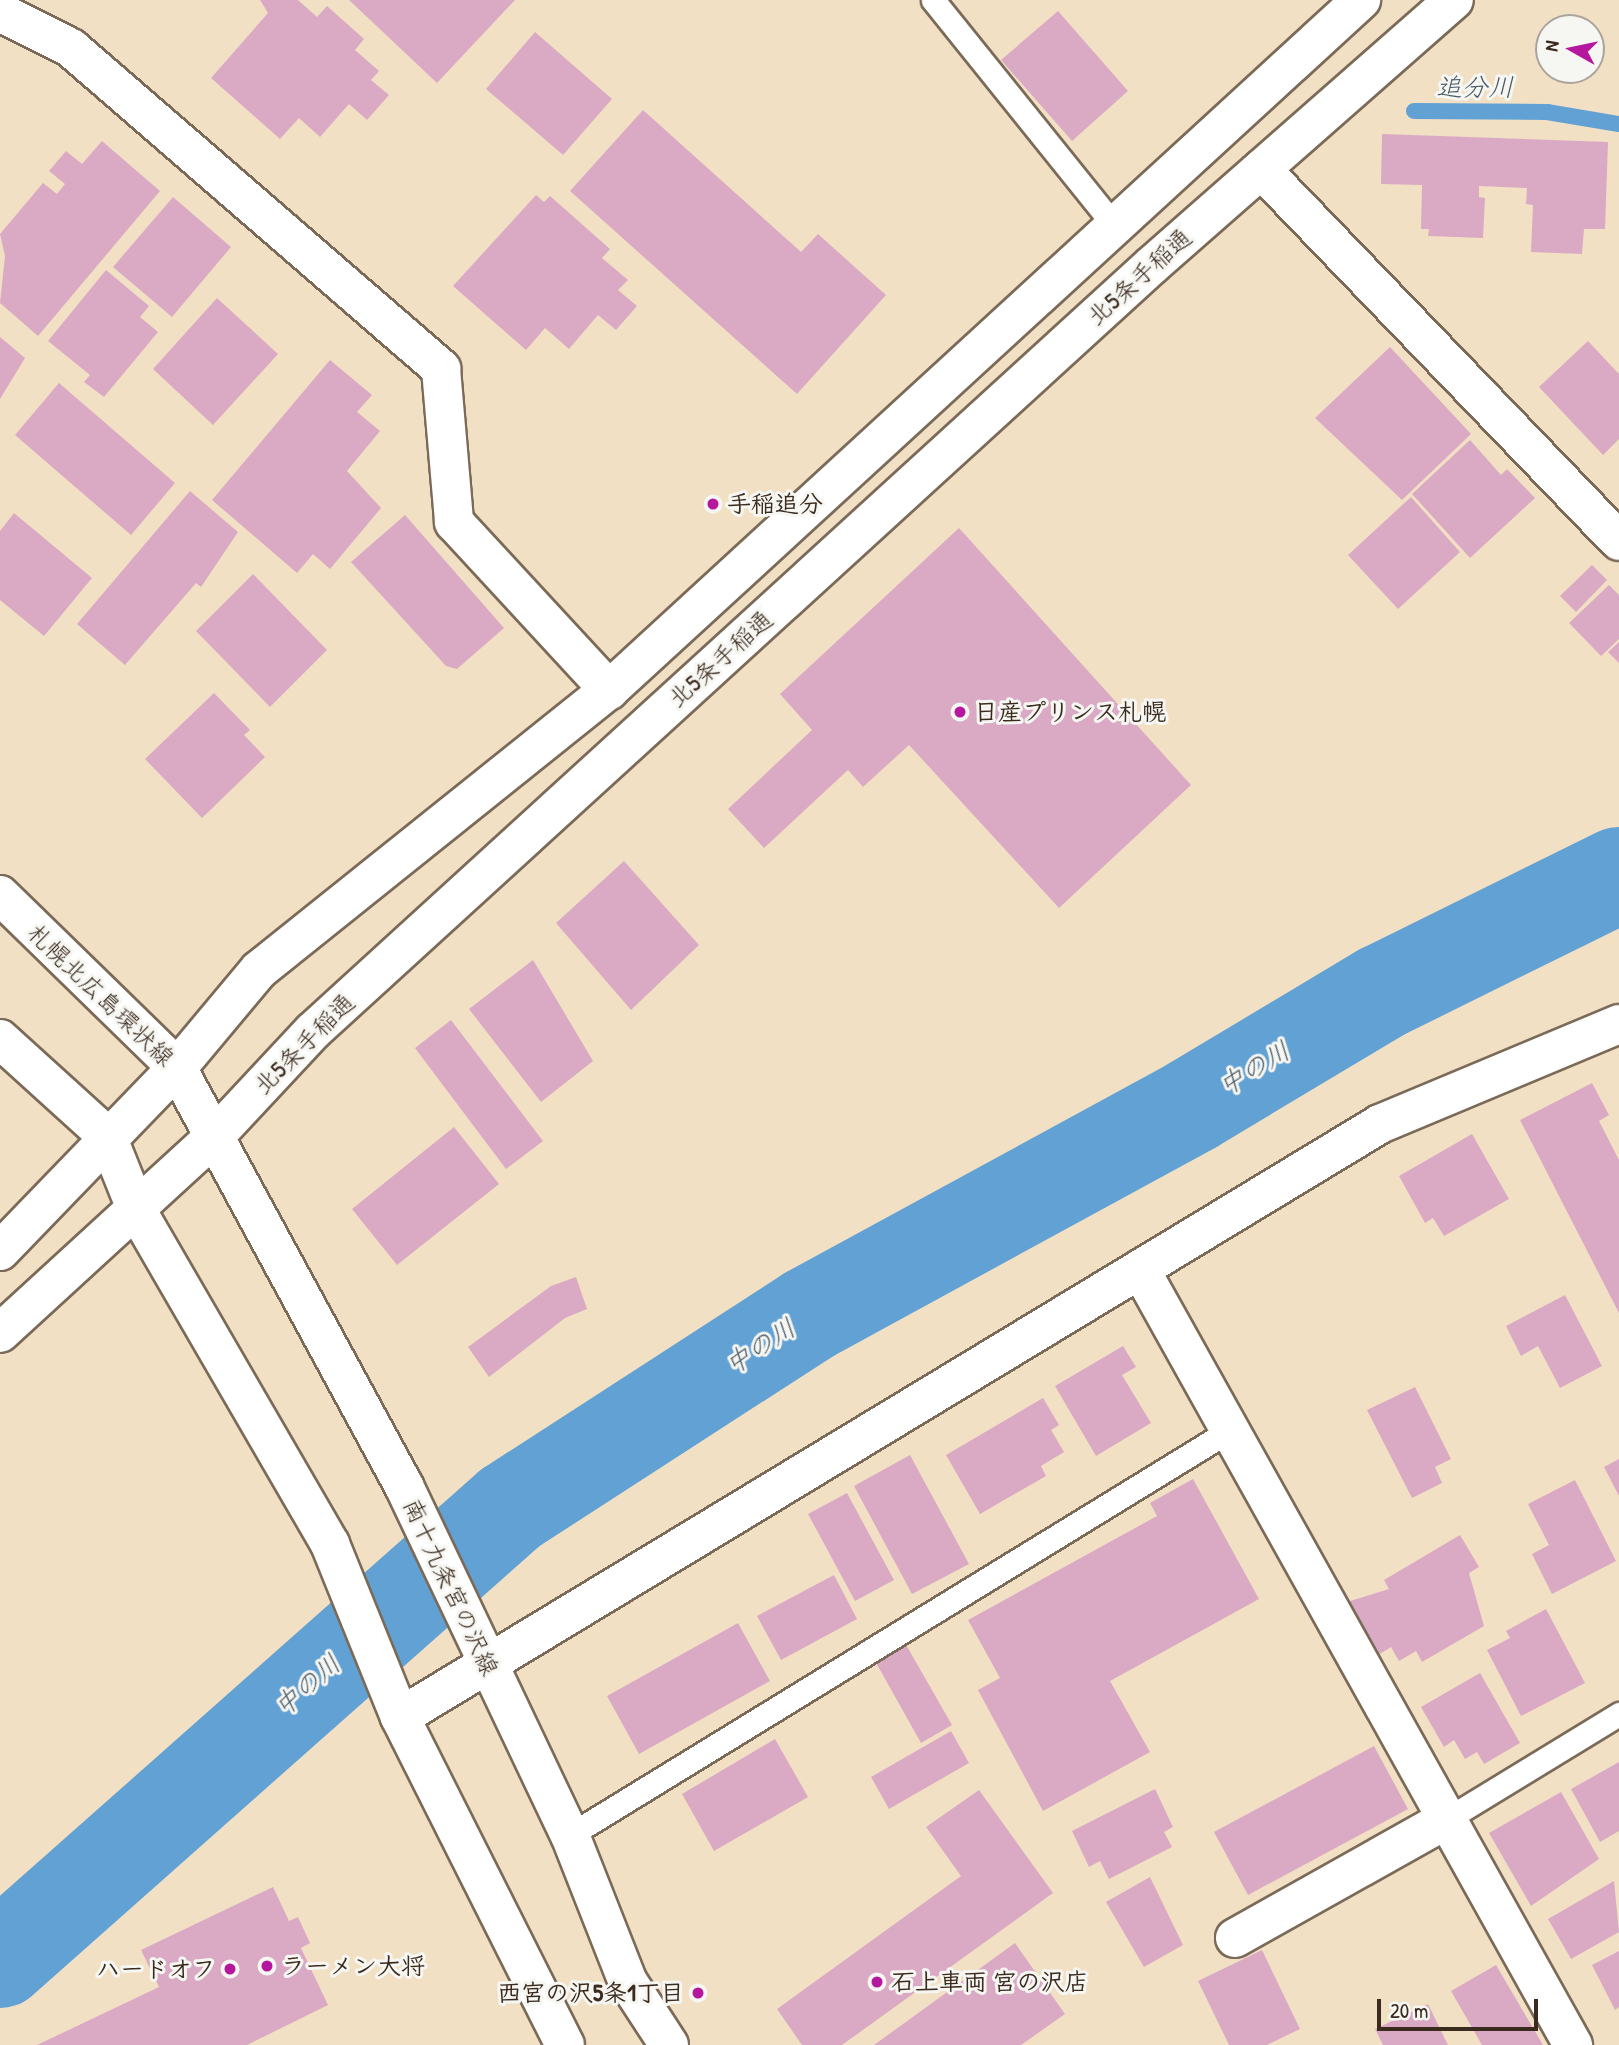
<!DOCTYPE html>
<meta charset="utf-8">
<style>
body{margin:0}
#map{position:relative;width:1619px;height:2045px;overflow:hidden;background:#f2e0c5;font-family:"Patrick Hand","Klee One",sans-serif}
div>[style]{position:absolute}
.stream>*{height:16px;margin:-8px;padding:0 8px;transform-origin:8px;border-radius:8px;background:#62a1d4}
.river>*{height:96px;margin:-48px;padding:0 48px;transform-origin:48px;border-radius:48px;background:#62a1d4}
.building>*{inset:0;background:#daaac4}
.roads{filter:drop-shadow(2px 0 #7b6a58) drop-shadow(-2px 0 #7b6a58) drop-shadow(0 2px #7b6a58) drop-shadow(0 -2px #7b6a58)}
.lane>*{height:23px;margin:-11.5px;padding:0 11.5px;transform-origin:11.5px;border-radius:11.5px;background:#fff}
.street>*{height:38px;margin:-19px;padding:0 19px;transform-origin:19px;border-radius:19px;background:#fff}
.primary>*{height:38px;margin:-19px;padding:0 19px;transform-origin:19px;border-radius:19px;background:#fff}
.highway>*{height:38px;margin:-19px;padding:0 19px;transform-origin:19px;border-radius:19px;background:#fff}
.dots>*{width:19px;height:19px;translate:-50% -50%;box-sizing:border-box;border:4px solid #f6f6f2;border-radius:50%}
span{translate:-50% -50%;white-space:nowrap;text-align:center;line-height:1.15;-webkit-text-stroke:6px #f6f6f2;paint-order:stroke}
.street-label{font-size:24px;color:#3b2a1e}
.poi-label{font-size:24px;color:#3b2a1e;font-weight:700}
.left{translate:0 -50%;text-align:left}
.right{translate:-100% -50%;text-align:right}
.water-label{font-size:26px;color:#4b5a67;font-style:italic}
.north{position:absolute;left:1535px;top:14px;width:70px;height:70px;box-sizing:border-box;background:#f6f6f2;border:2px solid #aba49d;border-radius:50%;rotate:279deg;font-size:19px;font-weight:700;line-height:28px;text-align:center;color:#3b2a1e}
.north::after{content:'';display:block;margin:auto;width:24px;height:32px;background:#b5179e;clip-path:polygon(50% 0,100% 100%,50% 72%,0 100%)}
.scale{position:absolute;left:1377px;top:1999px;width:161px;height:32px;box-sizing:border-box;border:4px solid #3b2a1e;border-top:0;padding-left:9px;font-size:21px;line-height:24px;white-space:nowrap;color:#3b2a1e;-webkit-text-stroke:5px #f6f6f2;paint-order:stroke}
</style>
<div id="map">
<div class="stream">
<div style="left:1414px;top:111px;width:133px;rotate:0.4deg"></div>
<div style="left:1547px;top:112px;width:73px;rotate:9.5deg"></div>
</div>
<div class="river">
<div style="left:0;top:1960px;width:681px;rotate:-41.55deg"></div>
<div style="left:510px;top:1508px;width:357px;rotate:-32.9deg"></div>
<div style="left:810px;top:1314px;width:436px;rotate:-28.6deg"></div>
<div style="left:1193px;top:1105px;width:220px;rotate:-30.9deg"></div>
<div style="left:1382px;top:992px;width:264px;rotate:-26.3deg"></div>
</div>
<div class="building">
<div style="clip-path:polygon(260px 0,298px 0,317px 17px,327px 6px,364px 39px,355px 50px,379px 71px,371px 80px,389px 95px,367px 120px,349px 104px,320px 137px,299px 118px,280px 139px,211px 78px,268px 13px)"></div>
<div style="clip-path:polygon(349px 0,515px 0,437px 83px)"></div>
<div style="clip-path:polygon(1058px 11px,1128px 91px,1072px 141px,1001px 60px)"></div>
<div style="clip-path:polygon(535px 32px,612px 99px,563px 155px,486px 89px)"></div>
<div style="clip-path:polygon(643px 110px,801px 252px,818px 234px,886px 295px,797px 394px,570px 191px)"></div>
<div style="clip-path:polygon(1382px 134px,1608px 142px,1605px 229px,1584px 229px,1582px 254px,1531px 252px,1533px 205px,1526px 204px,1527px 188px,1479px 186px,1479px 197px,1485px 198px,1483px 238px,1428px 236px,1429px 229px,1421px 229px,1422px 185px,1381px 184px)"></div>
<div style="clip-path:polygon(102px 141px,160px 191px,38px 336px,0 303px,5px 256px,0 234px,43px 183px,57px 194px,65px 184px,49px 171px,66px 151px,82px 164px)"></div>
<div style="clip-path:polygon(536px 195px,544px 202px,550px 196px,610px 249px,602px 258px,628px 280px,618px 290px,637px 306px,616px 330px,598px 315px,569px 349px,545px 328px,526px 350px,453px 286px)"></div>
<div style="clip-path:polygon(173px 197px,231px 247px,172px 317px,113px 267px)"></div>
<div style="clip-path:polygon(106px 270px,149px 306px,140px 317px,158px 332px,104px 397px,84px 382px,90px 375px,48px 341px)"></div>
<div style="clip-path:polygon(217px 298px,278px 354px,213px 425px,153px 369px)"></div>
<div style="clip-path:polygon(0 337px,25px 358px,0 399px)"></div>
<div style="clip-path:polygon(1588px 341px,1619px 374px,1619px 439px,1603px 455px,1539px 387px)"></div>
<div style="clip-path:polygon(1390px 347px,1471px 434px,1402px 500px,1315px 418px)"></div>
<div style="clip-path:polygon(330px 360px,372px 395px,357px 412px,380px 431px,347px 471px,381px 508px,330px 569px,313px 554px,297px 573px,212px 500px)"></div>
<div style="clip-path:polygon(59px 383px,175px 483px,131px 535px,15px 435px)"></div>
<div style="clip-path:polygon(1470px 440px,1501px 475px,1507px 469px,1535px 498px,1470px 558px,1412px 494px)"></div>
<div style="clip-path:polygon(190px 491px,238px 532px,201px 587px,196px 583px,125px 665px,77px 624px)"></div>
<div style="clip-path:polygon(1411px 497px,1460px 552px,1398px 609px,1348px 555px)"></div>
<div style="clip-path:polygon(14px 513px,92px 578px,44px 636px,0 600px,0 531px)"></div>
<div style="clip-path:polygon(405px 515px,504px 628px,457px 669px,446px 666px,351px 562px)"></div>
<div style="clip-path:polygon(959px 528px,1191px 785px,1059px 908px,909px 745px,863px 787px,848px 770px,764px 848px,728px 809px,812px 730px,780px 694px)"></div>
<div style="clip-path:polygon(1592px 565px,1607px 580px,1576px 612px,1560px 596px)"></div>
<div style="clip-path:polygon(253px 574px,327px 650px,270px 707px,196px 631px)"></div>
<div style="clip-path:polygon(1609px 585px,1619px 595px,1619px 639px,1601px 656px,1569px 623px)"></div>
<div style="clip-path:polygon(1619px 642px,1619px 663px,1608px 652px)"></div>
<div style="clip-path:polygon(214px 693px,250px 730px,244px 735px,265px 757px,202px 818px,145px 759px)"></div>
<div style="clip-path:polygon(624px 861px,699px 945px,631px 1010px,556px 923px)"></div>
<div style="clip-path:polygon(533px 960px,593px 1061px,541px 1102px,469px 1009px)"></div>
<div style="clip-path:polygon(451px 1020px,543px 1141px,506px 1169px,415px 1048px)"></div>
<div style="clip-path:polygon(1592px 1083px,1609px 1115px,1599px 1121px,1619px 1160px,1619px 1313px,1520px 1120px)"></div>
<div style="clip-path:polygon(454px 1127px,499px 1184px,397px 1265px,352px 1209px)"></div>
<div style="clip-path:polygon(1472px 1134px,1509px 1199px,1444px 1236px,1433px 1218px,1425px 1223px,1399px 1176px)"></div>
<div style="clip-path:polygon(576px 1277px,587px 1309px,565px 1318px,489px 1377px,468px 1347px,551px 1286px)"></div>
<div style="clip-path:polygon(1565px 1295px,1602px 1366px,1560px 1388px,1538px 1346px,1521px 1356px,1506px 1326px)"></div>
<div style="clip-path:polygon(1123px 1346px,1136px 1367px,1122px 1375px,1151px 1423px,1096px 1456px,1055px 1386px)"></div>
<div style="clip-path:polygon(1415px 1387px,1451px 1459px,1435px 1467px,1442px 1483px,1412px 1498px,1367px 1410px)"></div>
<div style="clip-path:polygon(1043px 1398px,1059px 1425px,1051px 1430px,1064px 1452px,1041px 1466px,1046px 1476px,980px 1514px,946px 1455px)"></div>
<div style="clip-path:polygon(910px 1455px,969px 1564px,912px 1594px,854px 1486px)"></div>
<div style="clip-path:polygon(1619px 1459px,1619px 1496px,1604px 1467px)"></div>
<div style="clip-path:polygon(1193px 1479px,1259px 1599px,1110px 1681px,1150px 1752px,1043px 1811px,978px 1690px,1000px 1678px,968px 1620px,1157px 1516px,1150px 1503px)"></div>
<div style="clip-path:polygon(1575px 1480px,1616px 1561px,1552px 1594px,1532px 1554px,1549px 1545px,1528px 1504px)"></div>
<div style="clip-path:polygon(847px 1493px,894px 1580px,855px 1601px,808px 1514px)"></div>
<div style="clip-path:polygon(1460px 1535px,1479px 1567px,1469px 1573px,1484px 1626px,1422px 1662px,1416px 1651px,1399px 1661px,1391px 1647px,1378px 1655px,1347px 1602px,1389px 1589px,1384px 1580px)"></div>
<div style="clip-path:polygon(834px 1575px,857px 1619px,781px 1660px,757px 1616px)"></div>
<div style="clip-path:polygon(1546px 1609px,1585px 1683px,1521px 1716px,1487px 1650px,1510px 1638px,1506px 1631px)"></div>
<div style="clip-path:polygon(738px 1623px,770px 1681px,639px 1754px,607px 1696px)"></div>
<div style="clip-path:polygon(905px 1643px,952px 1725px,921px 1743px,875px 1661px)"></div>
<div style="clip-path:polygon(1480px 1673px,1520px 1743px,1484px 1764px,1477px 1752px,1465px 1759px,1454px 1740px,1444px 1747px,1421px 1707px)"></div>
<div style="clip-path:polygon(951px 1731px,969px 1763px,889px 1809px,871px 1777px)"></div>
<div style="clip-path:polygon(775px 1739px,808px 1797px,714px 1851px,682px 1794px)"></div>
<div style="clip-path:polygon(1374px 1746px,1408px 1809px,1248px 1895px,1214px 1832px)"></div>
<div style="clip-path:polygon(1619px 1762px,1619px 1831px,1600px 1842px,1571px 1789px)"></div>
<div style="clip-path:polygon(1155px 1789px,1173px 1827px,1164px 1832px,1172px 1847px,1109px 1879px,1100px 1861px,1089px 1867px,1072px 1831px)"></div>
<div style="clip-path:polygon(979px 1790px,1053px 1893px,842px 2045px,802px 2045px,777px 2009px,961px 1876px,926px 1827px)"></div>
<div style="clip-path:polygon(1561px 1792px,1599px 1859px,1531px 1906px,1489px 1833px)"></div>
<div style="clip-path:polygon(1150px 1877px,1183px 1945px,1144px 1967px,1106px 1902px)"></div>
<div style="clip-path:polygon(1614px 1881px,1619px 1932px,1571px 1959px,1548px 1919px)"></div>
<div style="clip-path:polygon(273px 1887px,289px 1921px,298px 1917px,310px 1943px,301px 1948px,328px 2005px,247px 2045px,37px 2045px,159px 1987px,141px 1950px)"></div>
<div style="clip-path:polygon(1015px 1943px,1065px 2014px,1021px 2045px,874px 2045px)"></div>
<div style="clip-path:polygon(1262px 1950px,1300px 2029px,1267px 2045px,1229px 2045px,1198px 1981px)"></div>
<div style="clip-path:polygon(1619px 1951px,1619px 2007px,1615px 2010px,1592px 1965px)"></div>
<div style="clip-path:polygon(1496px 1965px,1543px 2045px,1482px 2045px,1451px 1991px)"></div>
<div style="clip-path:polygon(1428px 2004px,1448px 2045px,1383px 2045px,1375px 2029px)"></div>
</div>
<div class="roads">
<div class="lane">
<div style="left:933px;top:0;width:290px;rotate:51.2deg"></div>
<div style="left:1447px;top:1819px;width:202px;rotate:-31.4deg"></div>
<div style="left:570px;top:1835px;width:774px;rotate:-31.53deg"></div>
</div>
<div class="street">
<div style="left:0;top:12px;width:80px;rotate:26.9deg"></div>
<div style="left:71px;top:48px;width:490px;rotate:40.9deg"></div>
<div style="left:441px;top:369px;width:154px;rotate:85.1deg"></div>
<div style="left:454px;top:522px;width:229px;rotate:47.3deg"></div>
<div style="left:1261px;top:169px;width:516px;rotate:46.1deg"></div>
<div style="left:1140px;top:1269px;width:889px;rotate:60.84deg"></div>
<div style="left:400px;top:1717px;width:1145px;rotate:-31.18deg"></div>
<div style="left:1380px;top:1124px;width:259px;rotate:-22.7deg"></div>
<div style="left:1235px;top:1938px;width:243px;rotate:-29.3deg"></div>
</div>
<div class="primary">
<div style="left:0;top:895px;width:248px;rotate:44.3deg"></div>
<div style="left:177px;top:1068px;width:476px;rotate:61.5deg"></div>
<div style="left:404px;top:1486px;width:386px;rotate:64.6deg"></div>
<div style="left:570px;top:1835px;width:158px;rotate:68.5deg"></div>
<div style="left:628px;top:1982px;width:75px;rotate:56.9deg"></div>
<div style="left:0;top:1039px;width:144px;rotate:42.2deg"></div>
<div style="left:107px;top:1136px;width:81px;rotate:68.2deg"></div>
<div style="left:137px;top:1211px;width:385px;rotate:59.9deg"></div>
<div style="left:330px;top:1544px;width:187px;rotate:68deg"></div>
<div style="left:400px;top:1717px;width:367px;rotate:63.3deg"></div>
</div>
<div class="highway">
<div style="left:0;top:1251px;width:255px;rotate:-46deg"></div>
<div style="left:177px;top:1068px;width:128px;rotate:-50.1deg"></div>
<div style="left:259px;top:970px;width:448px;rotate:-38.7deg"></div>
<div style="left:609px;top:690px;width:1021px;rotate:-42.54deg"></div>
<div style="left:0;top:1333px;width:290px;rotate:-42.5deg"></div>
<div style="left:214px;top:1137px;width:145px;rotate:-47deg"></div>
<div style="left:313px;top:1031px;width:1135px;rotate:-42.39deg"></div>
<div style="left:1151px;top:266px;width:403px;rotate:-41.3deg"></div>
</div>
</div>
<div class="dots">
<div style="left:713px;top:504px;background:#b5179e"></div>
<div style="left:960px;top:712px;background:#b5179e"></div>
<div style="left:267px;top:1966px;background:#b5179e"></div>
<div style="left:230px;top:1969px;background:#b5179e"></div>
<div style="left:877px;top:1982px;background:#b5179e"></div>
<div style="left:698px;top:1993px;background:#b5179e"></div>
</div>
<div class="street-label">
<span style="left:1139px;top:277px;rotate:-42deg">北5条手稲通</span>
<span style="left:720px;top:659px;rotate:-42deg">北5条手稲通</span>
<span style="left:101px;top:995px;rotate:44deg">札幌北広島環状線</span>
<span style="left:304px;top:1044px;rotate:-45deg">北5条手稲通</span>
<span style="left:451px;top:1587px;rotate:65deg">南十九条宮の沢線</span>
</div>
<div class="poi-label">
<span class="left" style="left:727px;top:504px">手稲追分</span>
<span class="left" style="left:974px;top:712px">日産プリンス札幌</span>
<span class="left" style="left:281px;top:1966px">ラーメン大将</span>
<span class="right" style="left:216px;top:1969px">ハードオフ</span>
<span class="left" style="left:891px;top:1982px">石上車両 宮の沢店</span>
<span class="right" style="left:684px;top:1993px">西宮の沢5条1丁目</span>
</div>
<div class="water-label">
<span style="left:1475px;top:87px">追分川</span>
<span style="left:1254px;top:1068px;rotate:-31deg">中の川</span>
<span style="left:760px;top:1346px;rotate:-33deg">中の川</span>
<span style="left:307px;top:1685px;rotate:-41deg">中の川</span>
</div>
<div class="north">N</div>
<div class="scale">20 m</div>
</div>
